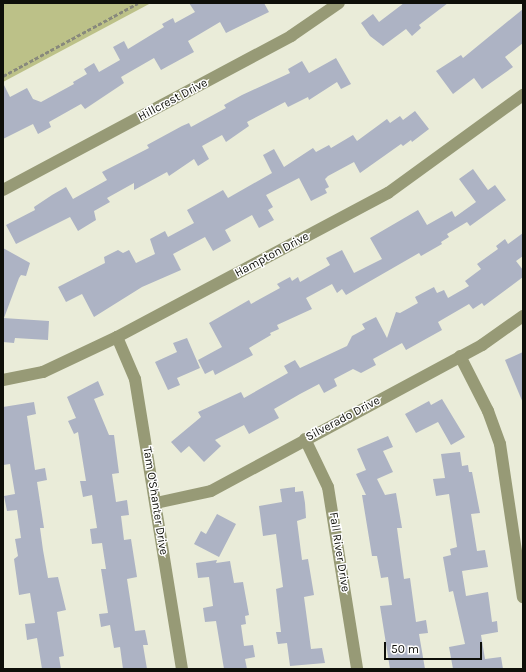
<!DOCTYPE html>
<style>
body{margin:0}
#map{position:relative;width:526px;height:672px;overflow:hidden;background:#eaecd9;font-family:Karla,sans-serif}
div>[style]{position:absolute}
.green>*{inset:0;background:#bcc188}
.building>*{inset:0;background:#adb3c4}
.path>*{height:2.5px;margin-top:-1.25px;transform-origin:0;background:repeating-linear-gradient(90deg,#88897c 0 4px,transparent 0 6px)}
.minor>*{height:12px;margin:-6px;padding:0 6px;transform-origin:6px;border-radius:6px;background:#979a76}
span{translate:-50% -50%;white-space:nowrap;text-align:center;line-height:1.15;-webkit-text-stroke:3px #fff;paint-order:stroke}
.street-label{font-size:12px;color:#0e0f09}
.frame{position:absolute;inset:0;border:4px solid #0e0f09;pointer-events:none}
.scale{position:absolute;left:384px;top:642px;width:98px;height:18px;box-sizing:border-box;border:2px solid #0e0f09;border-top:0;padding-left:5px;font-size:12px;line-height:14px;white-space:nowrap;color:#0e0f09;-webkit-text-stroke:3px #fff;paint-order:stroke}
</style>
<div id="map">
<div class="green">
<div style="clip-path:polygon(3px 3px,151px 3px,3px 82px)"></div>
</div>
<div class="building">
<div style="clip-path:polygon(189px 3px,264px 3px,269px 12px,226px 33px,220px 22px,188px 41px,194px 52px,161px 70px,154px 58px,121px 77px,124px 83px,85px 109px,81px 104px,49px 122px,51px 127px,38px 134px,33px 124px,3px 139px,3px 83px,10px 97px,27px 88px,33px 99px,41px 102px,74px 84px,73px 82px,87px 74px,84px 69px,94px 63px,99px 72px,120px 60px,113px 47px,124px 41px,128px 49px,164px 27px,162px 24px,173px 18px,175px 23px,195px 12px)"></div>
<div style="clip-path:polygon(404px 3px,448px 3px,419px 25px,421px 28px,412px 36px,406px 29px,383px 46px,370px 36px,361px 23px,373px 14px,379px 22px)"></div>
<div style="clip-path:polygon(523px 9px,523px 43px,505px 57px,513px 67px,482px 89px,474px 78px,453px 94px,436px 71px,461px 55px,463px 58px)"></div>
<div style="clip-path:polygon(336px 58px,351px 84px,341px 89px,337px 82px,309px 100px,308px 97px,288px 107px,285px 102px,247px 122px,249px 126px,226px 142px,222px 135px,202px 146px,209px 159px,198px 166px,194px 159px,169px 176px,167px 172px,134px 190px,134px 183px,107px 198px,110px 202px,94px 211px,96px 220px,78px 231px,70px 217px,16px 244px,6px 225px,35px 210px,34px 207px,52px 195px,66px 187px,73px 199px,107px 180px,102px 172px,149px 148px,147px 145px,182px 126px,189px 123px,191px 127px,226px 108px,224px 105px,242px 95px,290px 73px,288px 69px,302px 61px,309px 73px)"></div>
<div style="clip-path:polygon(415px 111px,429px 129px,412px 142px,411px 140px,403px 146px,401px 144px,360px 173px,354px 162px,328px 176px,325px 179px,329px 187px,325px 189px,327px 193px,311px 201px,299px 178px,266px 195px,273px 207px,268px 210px,274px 220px,259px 228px,252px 215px,225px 230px,231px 241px,213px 251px,205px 237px,173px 254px,181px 270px,142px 287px,94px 317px,82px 294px,66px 302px,58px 287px,105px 263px,104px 257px,118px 250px,123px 253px,129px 250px,136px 263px,155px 254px,150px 239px,165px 231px,168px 237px,194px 223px,187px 210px,223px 190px,228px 198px,272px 173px,263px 155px,274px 149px,284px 167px,313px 148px,316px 152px,329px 145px,331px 148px,353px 135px,357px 141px,387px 119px,390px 123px,400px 116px,403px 120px)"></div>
<div style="clip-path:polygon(473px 169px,488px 190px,495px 185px,506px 200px,470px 226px,467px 222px,447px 234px,449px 237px,441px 242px,442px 244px,421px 256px,419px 253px,346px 295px,342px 289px,337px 293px,332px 284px,306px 298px,312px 309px,277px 325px,279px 329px,270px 333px,271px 335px,249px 348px,253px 355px,215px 375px,213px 370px,205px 374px,198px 360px,222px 347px,209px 323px,249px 300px,251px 304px,280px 288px,277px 284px,290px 277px,292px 281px,298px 277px,300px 282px,330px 265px,326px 258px,342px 250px,354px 273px,382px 259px,370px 238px,418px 210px,427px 225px,452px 211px,455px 217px,476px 202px,459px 179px)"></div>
<div style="clip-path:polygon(523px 233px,523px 256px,516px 261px,523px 270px,523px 277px,484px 306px,482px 303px,473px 309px,469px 304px,438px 322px,442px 330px,406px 350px,402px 343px,373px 359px,376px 365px,361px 373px,353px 369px,334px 379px,337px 386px,324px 393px,319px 384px,300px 394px,274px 409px,279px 418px,249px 434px,244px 425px,215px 440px,221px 446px,204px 462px,189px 446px,181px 453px,171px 442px,201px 417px,198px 412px,241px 392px,244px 398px,288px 373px,284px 366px,295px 360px,300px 368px,347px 346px,352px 336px,365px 329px,362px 324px,376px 317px,387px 338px,396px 312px,400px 313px,418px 303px,415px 297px,434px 287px,437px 293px,444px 290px,448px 298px,469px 286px,465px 281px,481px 269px,477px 264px,498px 249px,496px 246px,505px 239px,508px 244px)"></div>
<div style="clip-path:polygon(3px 248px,30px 263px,26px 276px,21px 275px,19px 278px,4px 318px)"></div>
<div style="clip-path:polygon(3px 318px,49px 321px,48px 340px,15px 338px,14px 343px,3px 342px)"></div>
<div style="clip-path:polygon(187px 338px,200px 368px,177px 378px,180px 385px,168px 390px,155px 362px,177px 352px,173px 343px)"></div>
<div style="clip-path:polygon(523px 352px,523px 403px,505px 360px)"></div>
<div style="clip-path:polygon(98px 381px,104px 395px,94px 399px,109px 435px,114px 435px,119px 473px,112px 474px,116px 502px,127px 500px,129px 515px,121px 516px,124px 540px,131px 539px,137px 577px,127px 579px,135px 631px,145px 630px,148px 645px,143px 645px,147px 669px,123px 669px,120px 647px,114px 648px,110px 625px,101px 627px,99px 614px,108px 613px,101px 569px,106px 569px,102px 543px,92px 544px,90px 529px,97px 528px,92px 495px,83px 497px,80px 481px,86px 481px,78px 432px,74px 434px,68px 421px,76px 418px,67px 397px)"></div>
<div style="clip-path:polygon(442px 399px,465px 437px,451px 445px,438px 422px,416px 433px,405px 414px,429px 401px,431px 405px)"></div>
<div style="clip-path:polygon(34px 402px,36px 414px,27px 416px,35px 470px,45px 468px,47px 480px,37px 482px,44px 528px,40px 528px,43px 550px,48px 578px,58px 577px,66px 610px,57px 612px,64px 656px,59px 657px,61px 669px,42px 669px,37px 638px,27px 640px,25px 624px,35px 623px,30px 593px,19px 595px,14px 559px,18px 556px,15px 539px,21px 538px,17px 510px,7px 511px,4px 496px,15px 494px,10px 464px,3px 465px,3px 407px)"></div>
<div style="clip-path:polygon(388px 436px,393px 447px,383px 451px,393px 472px,377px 479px,385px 495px,396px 493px,402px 528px,397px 528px,404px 579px,410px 578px,416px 622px,426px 620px,428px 633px,419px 634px,425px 669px,390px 669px,380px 606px,392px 605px,388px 577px,381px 578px,377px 556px,372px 556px,362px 495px,366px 495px,356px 474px,366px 470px,357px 449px)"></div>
<div style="clip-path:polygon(460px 452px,462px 466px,468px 465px,469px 472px,472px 472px,480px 513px,471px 514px,477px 551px,485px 550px,488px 567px,462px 571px,466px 596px,488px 592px,492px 622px,497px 621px,498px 632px,481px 635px,485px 659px,501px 657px,503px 669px,453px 669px,449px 647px,465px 644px,453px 591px,449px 592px,443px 557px,451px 555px,450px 549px,457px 547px,449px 494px,436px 496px,433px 479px,445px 478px,441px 454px)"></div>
<div style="clip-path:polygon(295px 487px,295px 492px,303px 491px,305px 503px,306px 518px,297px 521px,302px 560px,308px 559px,314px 595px,304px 597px,311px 649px,322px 648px,325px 663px,290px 666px,287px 643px,278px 644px,276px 632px,281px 632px,276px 589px,283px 587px,276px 534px,263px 536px,259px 506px,282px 502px,280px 489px)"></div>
<div style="clip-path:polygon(217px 514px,236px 524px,219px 557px,194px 544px,201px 531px,206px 534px)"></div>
<div style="clip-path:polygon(217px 560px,216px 563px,230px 561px,234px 583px,243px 582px,249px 615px,245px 616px,246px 624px,241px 625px,244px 646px,253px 645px,255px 657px,245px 659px,247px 669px,224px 669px,216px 621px,205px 622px,203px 608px,213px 606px,209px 577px,198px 578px,196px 563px)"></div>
</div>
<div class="path">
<div style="left:3px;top:76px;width:153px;rotate:-28.4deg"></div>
</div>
<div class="minor">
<div style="left:3px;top:190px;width:327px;rotate:-28.1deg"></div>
<div style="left:291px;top:36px;width:58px;rotate:-34.5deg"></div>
<div style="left:117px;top:337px;width:46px;rotate:66.8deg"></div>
<div style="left:135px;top:379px;width:294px;rotate:80.8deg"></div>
<div style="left:460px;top:356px;width:62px;rotate:63deg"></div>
<div style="left:488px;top:411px;width:35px;rotate:70deg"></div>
<div style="left:500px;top:444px;width:155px;rotate:81.5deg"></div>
<div style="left:3px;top:380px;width:41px;rotate:-11.3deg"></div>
<div style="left:43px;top:372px;width:82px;rotate:-25.3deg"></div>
<div style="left:117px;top:337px;width:307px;rotate:-28deg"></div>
<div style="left:388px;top:193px;width:167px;rotate:-36deg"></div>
<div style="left:305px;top:439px;width:53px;rotate:64.4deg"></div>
<div style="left:328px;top:487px;width:184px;rotate:80.9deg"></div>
<div style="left:156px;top:503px;width:56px;rotate:-12.3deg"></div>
<div style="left:211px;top:491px;width:308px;rotate:-28.3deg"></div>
<div style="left:482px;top:345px;width:50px;rotate:-35.3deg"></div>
</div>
<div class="street-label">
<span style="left:173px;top:100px;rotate:-28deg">Hillcrest Drive</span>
<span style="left:272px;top:255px;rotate:-28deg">Hampton Drive</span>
<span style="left:343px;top:419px;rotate:-28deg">Silverado Drive</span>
<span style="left:155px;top:501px;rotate:81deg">Tam O'Shanter Drive</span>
<span style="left:339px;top:552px;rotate:81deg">Fall River Drive</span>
</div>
<div class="frame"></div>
<div class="scale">50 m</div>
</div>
